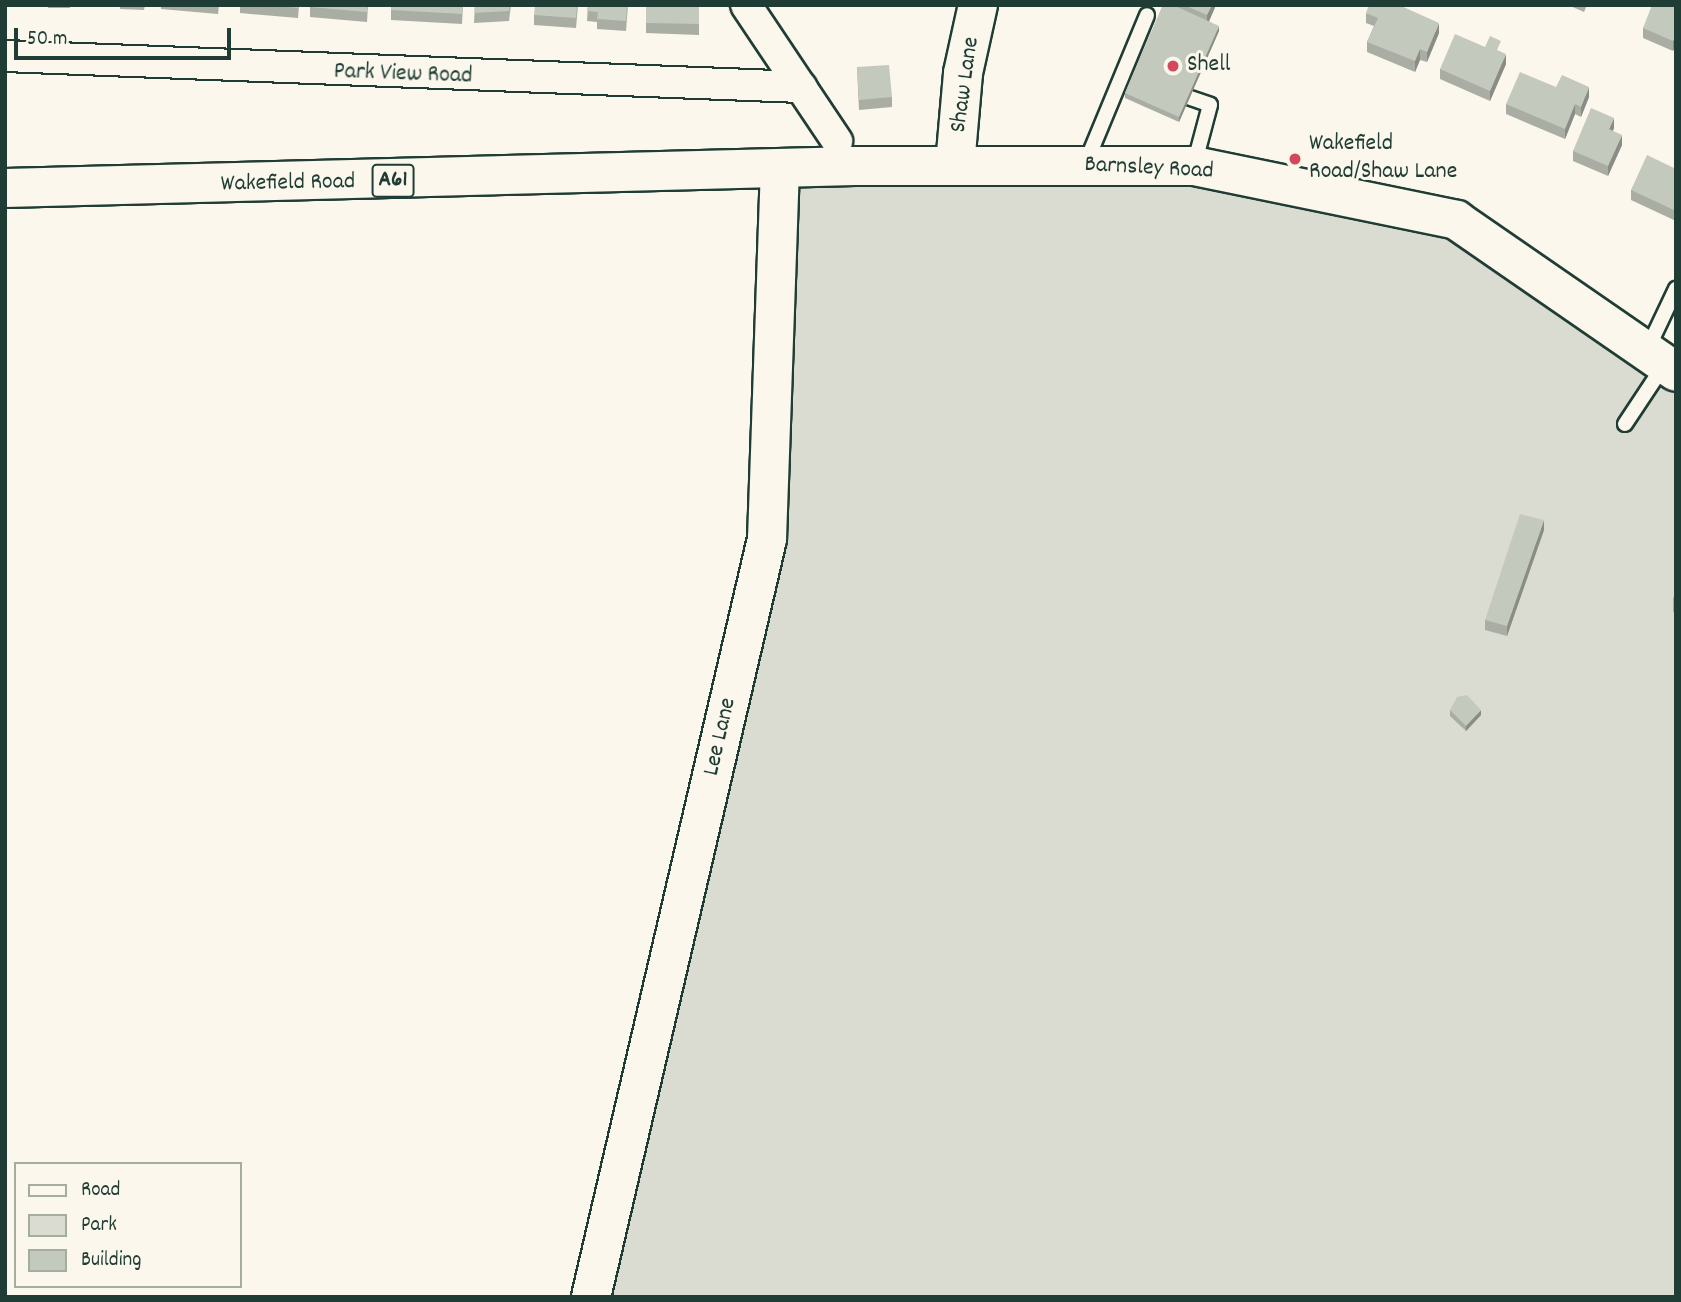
<!DOCTYPE html>
<style>
body{margin:0}
#map{position:relative;width:1681px;height:1302px;overflow:hidden;background:#fbf7ec;font-family:Dekko,sans-serif}
div>[style]{position:absolute}
.green>*{inset:0;background:#dbdcd1}
.roads{filter:drop-shadow(2px 0 #1f3d34) drop-shadow(-2px 0 #1f3d34) drop-shadow(0 2px #1f3d34) drop-shadow(0 -2px #1f3d34)}
.lane>*{height:14px;margin:-7px;padding:0 7px;transform-origin:7px;border-radius:7px;background:#fbf7ec}
.street>*{height:30px;margin:-15px;padding:0 15px;transform-origin:15px;border-radius:15px;background:#fbf7ec}
.secondary>*{height:38px;margin:-19px;padding:0 19px;transform-origin:19px;border-radius:19px;background:#fbf7ec}
.primary>*{height:38px;margin:-19px;padding:0 19px;transform-origin:19px;border-radius:19px;background:#fbf7ec}
.wall>*{inset:0;background:#a9ada3}
.shaded-wall>*{inset:0;background:#898d85}
.building>*{inset:0;background:#c4c9be}
.dots>*{width:19px;height:19px;translate:-50% -50%;box-sizing:border-box;border:4px solid #fbf7ec;border-radius:50%}
span{translate:-50% -50%;white-space:nowrap;text-align:center;line-height:1.15;-webkit-text-stroke:6px #fbf7ec;paint-order:stroke}
.shield-label span{padding:2px 5px;background:#fbf7ec;border:2px solid;border-radius:5px;-webkit-text-stroke-width:0}
.shield-label{font-size:23px;color:#1f3d34;font-weight:700}
.poi-label{font-size:24px;color:#1f3d34}
.left{translate:0 -50%;text-align:left}
.street-label{font-size:24px;color:#1f3d34}
.frame{position:absolute;inset:0;border:7px solid #1f3d34;pointer-events:none}
.legend{position:absolute;left:14px;top:1162px;width:228px;height:126px;box-sizing:border-box;background:#fbf7ec;border:2px solid #a3ada2;margin:0;padding:9px 12px;list-style:none;font-size:21px;color:#1f3d34}
.legend li{display:flex;align-items:center;gap:14px;height:35px}
.legend b{width:35px;border:2px solid #a3ada2}
.scale{position:absolute;left:14px;top:28px;width:217px;height:32px;box-sizing:border-box;border:4px solid #1f3d34;border-top:0;padding-left:9px;font-size:21px;line-height:24px;white-space:nowrap;color:#1f3d34;-webkit-text-stroke:5px #fbf7ec;paint-order:stroke}
</style>
<div id="map">
<div class="green">
<div style="clip-path:polygon(1194px 166px,1456px 220px,1676px 372px,1676px 1297px,591px 1297px,767px 539px,780px 169px)"></div>
</div>
<div class="roads">
<div class="lane">
<div style="left:1173px;top:92px;width:39px;rotate:19deg"></div>
<div style="left:1210px;top:105px;width:62px;rotate:104.9deg"></div>
<div style="left:1085px;top:165px;width:162px;rotate:-67.5deg"></div>
<div style="left:1647px;top:350px;width:68px;rotate:-64.6deg"></div>
<div style="left:1625px;top:424px;width:71px;rotate:-56.5deg"></div>
</div>
<div class="street">
<div style="left:746px;top:5px;width:164px;rotate:56.2deg"></div>
<div style="left:5px;top:56px;width:797px;rotate:2.23deg"></div>
</div>
<div class="secondary">
<div style="left:955px;top:165px;width:92px;rotate:-85deg"></div>
<div style="left:963px;top:73px;width:70px;rotate:-77.6deg"></div>
<div style="left:591px;top:1297px;width:778px;rotate:-76.93deg"></div>
<div style="left:767px;top:539px;width:370px;rotate:-88deg"></div>
</div>
<div class="primary">
<div style="left:5px;top:188px;width:850px;rotate:-1.48deg"></div>
<div style="left:855px;top:166px;width:339px"></div>
<div style="left:1194px;top:166px;width:268px;rotate:11.6deg"></div>
<div style="left:1456px;top:220px;width:267px;rotate:34.6deg"></div>
</div>
</div>
<div class="wall">
<div style="clip-path:polygon(48px 5px,70px 5px,70px 8px,48px 8px)"></div>
<div style="clip-path:polygon(120px 5px,145px 5px,144px 10px,120px 9px)"></div>
<div style="clip-path:polygon(161px 5px,219px 5px,218px 14px,161px 9px)"></div>
<div style="clip-path:polygon(240px 5px,299px 5px,298px 18px,240px 13px)"></div>
<div style="clip-path:polygon(310px 5px,368px 5px,367px 22px,310px 17px)"></div>
<div style="clip-path:polygon(391px 5px,463px 5px,462px 24px,391px 20px)"></div>
<div style="clip-path:polygon(475px 5px,511px 5px,509px 21px,474px 23px)"></div>
<div style="clip-path:polygon(578px 5px,576px 28px,534px 25px,534px 15px)"></div>
<div style="clip-path:polygon(588px 5px,628px 5px,626px 31px,597px 29px,597px 22px,587px 21px)"></div>
<div style="clip-path:polygon(646px 5px,699px 5px,699px 35px,646px 33px)"></div>
<div style="clip-path:polygon(1163px 5px,1216px 5px,1209px 21px,1219px 31px,1179px 122px,1125px 98px,1125px 93px)"></div>
<div style="clip-path:polygon(1568px 5px,1587px 5px,1584px 12px)"></div>
<div style="clip-path:polygon(1676px 5px,1676px 44px,1673px 51px,1643px 38px,1643px 28px)"></div>
<div style="clip-path:polygon(1366px 13px,1439px 33px,1427px 62px,1420px 60px,1415px 72px,1367px 52px,1367px 42px,1374px 26px,1366px 23px)"></div>
<div style="clip-path:polygon(1485px 47px,1501px 52px,1506px 64px,1490px 101px,1440px 79px,1440px 69px)"></div>
<div style="clip-path:polygon(857px 67px,892px 97px,892px 107px,859px 110px)"></div>
<div style="clip-path:polygon(1556px 87px,1589px 97px,1581px 117px,1575px 114px,1565px 139px,1506px 114px,1506px 104px)"></div>
<div style="clip-path:polygon(1614px 128px,1613px 131px,1622px 145px,1608px 176px,1573px 161px,1573px 151px)"></div>
<div style="clip-path:polygon(1676px 169px,1676px 221px,1631px 200px,1631px 190px)"></div>
<div style="clip-path:polygon(1544px 530px,1507px 636px,1485px 630px,1485px 620px)"></div>
<div style="clip-path:polygon(1676px 593px,1676px 614px,1673px 612px,1673px 598px)"></div>
<div style="clip-path:polygon(1450px 710px,1481px 715px,1466px 731px,1450px 716px)"></div>
</div>
<div class="shaded-wall">
<div style="clip-path:polygon(1212px 5px,1216px 5px,1207px 26px,1207px 15px)"></div>
<div style="clip-path:polygon(1439px 23px,1439px 33px,1427px 62px,1427px 52px)"></div>
<div style="clip-path:polygon(1219px 26px,1219px 31px,1179px 122px,1179px 117px)"></div>
<div style="clip-path:polygon(1676px 34px,1676px 44px,1673px 51px,1673px 41px)"></div>
<div style="clip-path:polygon(1420px 49px,1420px 60px,1415px 72px,1415px 61px)"></div>
<div style="clip-path:polygon(1506px 54px,1506px 64px,1490px 101px,1490px 91px)"></div>
<div style="clip-path:polygon(1589px 87px,1589px 97px,1581px 117px,1581px 107px)"></div>
<div style="clip-path:polygon(1575px 104px,1575px 114px,1565px 139px,1565px 129px)"></div>
<div style="clip-path:polygon(1614px 118px,1614px 128px,1609px 139px,1609px 129px)"></div>
<div style="clip-path:polygon(1622px 135px,1622px 145px,1608px 176px,1608px 166px)"></div>
<div style="clip-path:polygon(1544px 520px,1544px 530px,1507px 636px,1507px 626px)"></div>
<div style="clip-path:polygon(1481px 710px,1481px 715px,1466px 731px,1466px 726px)"></div>
</div>
<div class="building">
<div style="clip-path:polygon(268px 5px,298px 5px,298px 8px)"></div>
<div style="clip-path:polygon(310px 5px,367px 5px,367px 12px,310px 7px)"></div>
<div style="clip-path:polygon(391px 5px,463px 5px,462px 14px,391px 10px)"></div>
<div style="clip-path:polygon(475px 5px,510px 5px,509px 11px,474px 13px)"></div>
<div style="clip-path:polygon(535px 5px,577px 5px,576px 18px,534px 15px)"></div>
<div style="clip-path:polygon(588px 5px,627px 5px,626px 21px,597px 19px,598px 12px,587px 11px)"></div>
<div style="clip-path:polygon(646px 5px,699px 5px,699px 24px,646px 23px)"></div>
<div style="clip-path:polygon(1163px 5px,1173px 5px,1219px 26px,1179px 117px,1125px 93px)"></div>
<div style="clip-path:polygon(1184px 5px,1212px 5px,1207px 15px)"></div>
<div style="clip-path:polygon(1369px 5px,1399px 5px,1439px 23px,1427px 52px,1420px 49px,1415px 61px,1367px 42px,1378px 18px,1366px 13px)"></div>
<div style="clip-path:polygon(1652px 5px,1676px 5px,1676px 34px,1673px 41px,1643px 28px)"></div>
<div style="clip-path:polygon(1455px 34px,1485px 47px,1490px 36px,1501px 41px,1497px 50px,1506px 54px,1490px 91px,1440px 69px)"></div>
<div style="clip-path:polygon(889px 65px,892px 97px,859px 100px,857px 67px)"></div>
<div style="clip-path:polygon(1520px 72px,1556px 87px,1562px 75px,1589px 87px,1581px 107px,1575px 104px,1565px 129px,1506px 104px)"></div>
<div style="clip-path:polygon(1591px 108px,1614px 118px,1609px 129px,1622px 135px,1608px 166px,1573px 151px)"></div>
<div style="clip-path:polygon(1647px 155px,1676px 169px,1676px 211px,1631px 190px)"></div>
<div style="clip-path:polygon(1520px 514px,1544px 520px,1507px 626px,1485px 620px)"></div>
<div style="clip-path:polygon(1467px 695px,1481px 710px,1466px 726px,1450px 710px,1457px 697px)"></div>
</div>
<div class="dots">
<div style="left:1173px;top:66px;background:#d1495b"></div>
<div style="left:1295px;top:159px;background:#d1495b"></div>
</div>
<div class="shield-label">
<span style="left:393px;top:181px">A61</span>
</div>
<div class="poi-label">
<span class="left" style="left:1187px;top:66px">Shell</span>
<span class="left" style="left:1309px;top:159px">Wakefield<br>Road/Shaw Lane</span>
</div>
<div class="street-label">
<span style="left:403px;top:75px;rotate:2deg">Park View Road</span>
<span style="left:966px;top:85px;rotate:-82deg">Shaw Lane</span>
<span style="left:1149px;top:169px;rotate:3deg">Barnsley Road</span>
<span style="left:288px;top:184px;rotate:-1deg">Wakefield Road</span>
<span style="left:721px;top:737px;rotate:-77deg">Lee Lane</span>
</div>
<div class="frame"></div>
<ul class="legend">
<li><b style="height:9px;background:#fbf7ec"></b>Road</li>
<li><b style="height:19px;background:#dbdcd1"></b>Park</li>
<li><b style="height:19px;background:#c4c9be"></b>Building</li>
</ul>
<div class="scale">50 m</div>
</div>
